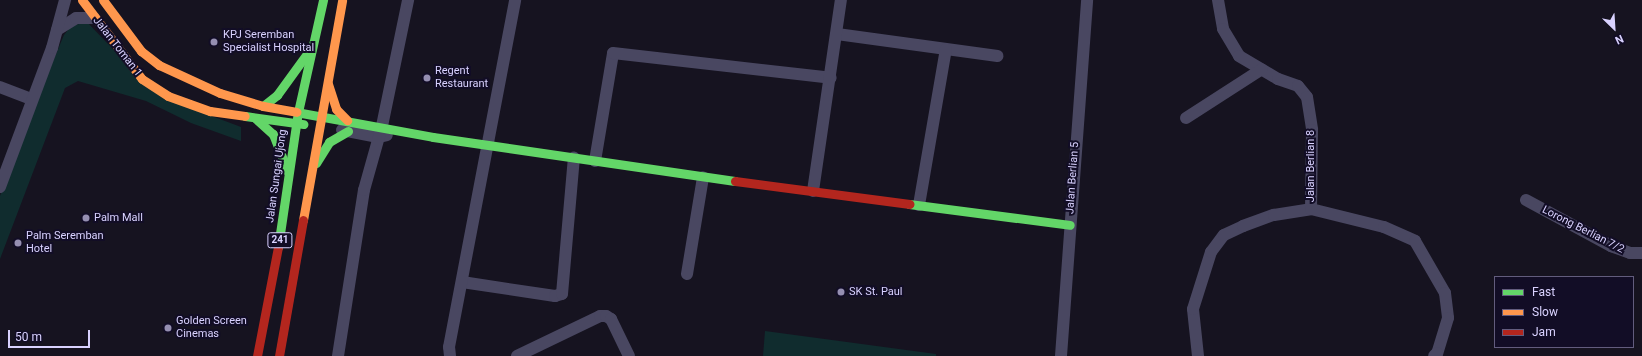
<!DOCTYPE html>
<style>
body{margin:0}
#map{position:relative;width:1642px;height:356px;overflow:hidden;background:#161320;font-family:Roboto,sans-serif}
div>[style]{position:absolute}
.green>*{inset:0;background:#102c2e}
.street>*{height:12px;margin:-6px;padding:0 6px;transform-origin:6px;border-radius:6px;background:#494761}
.fast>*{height:9px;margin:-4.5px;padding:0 4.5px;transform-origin:4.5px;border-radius:4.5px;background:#63d668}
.slow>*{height:9px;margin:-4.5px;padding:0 4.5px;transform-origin:4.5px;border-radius:4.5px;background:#ff974d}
.jam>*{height:9px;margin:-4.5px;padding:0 4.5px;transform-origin:4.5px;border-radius:4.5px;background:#b3261e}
.dots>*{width:11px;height:11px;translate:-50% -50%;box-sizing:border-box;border:2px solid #120d26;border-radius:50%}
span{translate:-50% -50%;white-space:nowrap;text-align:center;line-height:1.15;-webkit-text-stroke:4px #120d26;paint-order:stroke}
.shield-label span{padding:1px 3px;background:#120d26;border:1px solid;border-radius:3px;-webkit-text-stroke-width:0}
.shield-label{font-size:10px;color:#d9d2ff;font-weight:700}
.poi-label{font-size:11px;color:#d9d2ff}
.left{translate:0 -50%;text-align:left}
.street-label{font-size:11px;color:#d9d2ff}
.legend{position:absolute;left:1494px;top:276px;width:140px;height:72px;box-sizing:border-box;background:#120d26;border:1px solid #625c7d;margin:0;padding:5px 7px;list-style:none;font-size:12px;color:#d9d2ff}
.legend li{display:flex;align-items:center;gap:8px;height:20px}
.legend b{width:20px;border:1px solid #625c7d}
.north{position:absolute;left:1594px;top:8px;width:40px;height:40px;-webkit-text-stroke:3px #120d26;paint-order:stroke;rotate:155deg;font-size:11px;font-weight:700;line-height:16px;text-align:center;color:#d9d2ff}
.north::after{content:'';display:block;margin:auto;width:14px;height:18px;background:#d9d2ff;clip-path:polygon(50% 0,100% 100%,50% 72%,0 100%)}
.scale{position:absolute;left:8px;top:330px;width:82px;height:18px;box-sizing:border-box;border:2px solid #d9d2ff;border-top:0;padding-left:5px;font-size:12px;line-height:14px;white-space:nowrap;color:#d9d2ff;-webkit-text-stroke:3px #120d26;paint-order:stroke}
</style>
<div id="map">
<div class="green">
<div style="clip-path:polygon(87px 22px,107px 43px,169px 100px,241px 127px,241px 141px,191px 123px,146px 101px,78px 81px,65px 88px,0 259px,0 196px,14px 154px,64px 35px,71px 26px)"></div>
<div style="clip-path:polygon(765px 331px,936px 354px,936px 356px,763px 356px)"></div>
</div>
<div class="street">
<div style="left:1218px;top:0;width:29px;rotate:80deg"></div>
<div style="left:1223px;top:29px;width:31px;rotate:59deg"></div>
<div style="left:1239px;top:56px;width:45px;rotate:30.5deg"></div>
<div style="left:1278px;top:79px;width:21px;rotate:19deg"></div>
<div style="left:1298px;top:86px;width:14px;rotate:51deg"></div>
<div style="left:1307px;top:97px;width:33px;rotate:81deg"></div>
<div style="left:1312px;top:130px;width:79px;rotate:90.7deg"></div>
<div style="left:57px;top:30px;width:22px;rotate:-32deg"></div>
<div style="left:76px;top:18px;width:18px"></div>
<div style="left:837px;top:34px;width:162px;rotate:7.8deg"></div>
<div style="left:0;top:87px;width:33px;rotate:21deg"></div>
<div style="left:1186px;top:118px;width:90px;rotate:-32.8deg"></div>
<div style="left:342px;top:130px;width:38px;rotate:11deg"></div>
<div style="left:379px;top:137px;width:8px;rotate:-14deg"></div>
<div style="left:595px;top:161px;width:109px;rotate:-80.5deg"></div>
<div style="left:613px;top:53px;width:219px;rotate:6.5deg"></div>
<div style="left:0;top:187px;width:148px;rotate:-69.5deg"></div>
<div style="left:52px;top:48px;width:50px;rotate:-74.8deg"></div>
<div style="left:813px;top:191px;width:193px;rotate:-81.7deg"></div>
<div style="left:1526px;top:200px;width:97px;rotate:28.4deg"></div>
<div style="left:1611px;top:246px;width:20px;rotate:20deg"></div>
<div style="left:1630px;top:253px;width:12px"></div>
<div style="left:919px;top:205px;width:158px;rotate:-80.2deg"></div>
<div style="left:687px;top:274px;width:98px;rotate:-80.6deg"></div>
<div style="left:462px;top:282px;width:94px;rotate:8.6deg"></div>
<div style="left:555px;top:296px;width:7px;rotate:-16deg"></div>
<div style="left:562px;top:294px;width:137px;rotate:-85deg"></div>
<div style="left:338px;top:356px;width:168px;rotate:-81.1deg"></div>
<div style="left:364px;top:190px;width:66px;rotate:-74.3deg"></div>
<div style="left:382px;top:126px;width:129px;rotate:-78.3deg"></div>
<div style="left:450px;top:356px;width:9px;rotate:-96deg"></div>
<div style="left:449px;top:347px;width:353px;rotate:-79.2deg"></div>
<div style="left:517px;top:356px;width:92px;rotate:-25.7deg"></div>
<div style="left:600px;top:316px;width:6px"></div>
<div style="left:606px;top:316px;width:6px;rotate:31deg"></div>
<div style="left:611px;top:319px;width:41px;rotate:64.1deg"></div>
<div style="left:1061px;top:356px;width:357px;rotate:-85.8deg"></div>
<div style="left:1198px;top:356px;width:47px;rotate:-96.1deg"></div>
<div style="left:1193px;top:309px;width:60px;rotate:-72.5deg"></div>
<div style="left:1211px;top:252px;width:21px;rotate:-53deg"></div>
<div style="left:1224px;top:235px;width:21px;rotate:-25deg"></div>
<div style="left:1243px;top:226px;width:33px;rotate:-20deg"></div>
<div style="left:1274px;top:215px;width:37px;rotate:-9deg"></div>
<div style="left:1311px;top:209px;width:75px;rotate:13.9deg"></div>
<div style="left:1384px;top:227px;width:34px;rotate:24deg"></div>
<div style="left:1415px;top:241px;width:60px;rotate:60deg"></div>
<div style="left:1445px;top:293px;width:25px;rotate:83deg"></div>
<div style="left:1448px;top:318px;width:37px;rotate:107deg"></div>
<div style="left:1437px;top:353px;width:4px;rotate:135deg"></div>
</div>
<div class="fast">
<div style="left:263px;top:106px;width:18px;rotate:-38deg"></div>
<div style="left:277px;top:95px;width:49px;rotate:-54.1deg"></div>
<div style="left:296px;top:112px;width:139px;rotate:10.3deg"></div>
<div style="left:433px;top:137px;width:305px;rotate:8.3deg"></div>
<div style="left:245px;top:116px;width:59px;rotate:7.9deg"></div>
<div style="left:255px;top:118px;width:24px;rotate:42deg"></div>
<div style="left:273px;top:134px;width:41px;rotate:68.5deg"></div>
<div style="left:316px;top:163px;width:25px;rotate:-58deg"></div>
<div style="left:329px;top:142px;width:22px;rotate:-30deg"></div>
<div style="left:909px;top:204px;width:162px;rotate:7.4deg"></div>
<div style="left:278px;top:247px;width:136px;rotate:-81.6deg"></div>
<div style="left:298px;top:112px;width:115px;rotate:-77.4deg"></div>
</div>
<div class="slow">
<div style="left:82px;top:0;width:99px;rotate:52.8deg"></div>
<div style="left:142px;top:79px;width:31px;rotate:33deg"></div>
<div style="left:168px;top:96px;width:45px;rotate:19.7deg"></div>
<div style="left:210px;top:111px;width:35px;rotate:8deg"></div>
<div style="left:103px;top:0;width:64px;rotate:53.3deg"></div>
<div style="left:141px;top:51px;width:23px;rotate:38deg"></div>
<div style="left:159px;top:65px;width:67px;rotate:24.7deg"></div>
<div style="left:220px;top:93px;width:45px;rotate:16.8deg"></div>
<div style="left:263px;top:106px;width:34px;rotate:10deg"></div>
<div style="left:328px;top:84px;width:26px;rotate:72deg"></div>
<div style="left:336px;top:109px;width:16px;rotate:45deg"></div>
<div style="left:303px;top:220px;width:223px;rotate:-79.9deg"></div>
</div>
<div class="jam">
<div style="left:735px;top:181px;width:176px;rotate:7.5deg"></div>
<div style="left:257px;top:356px;width:111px;rotate:-79.1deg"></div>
<div style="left:279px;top:356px;width:138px;rotate:-80deg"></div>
</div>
<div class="dots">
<div style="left:214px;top:42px;background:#958fb1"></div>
<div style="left:427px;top:78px;background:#958fb1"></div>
<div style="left:86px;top:218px;background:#958fb1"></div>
<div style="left:18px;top:243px;background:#958fb1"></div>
<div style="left:841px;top:292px;background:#958fb1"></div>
<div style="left:168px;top:328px;background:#958fb1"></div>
</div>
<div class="shield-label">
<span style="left:280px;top:240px">241</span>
</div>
<div class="poi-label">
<span class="left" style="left:223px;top:42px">KPJ Seremban<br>Specialist Hospital</span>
<span class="left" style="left:435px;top:78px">Regent<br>Restaurant</span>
<span class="left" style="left:94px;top:218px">Palm Mall</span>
<span class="left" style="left:26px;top:243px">Palm Seremban<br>Hotel</span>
<span class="left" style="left:849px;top:292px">SK St. Paul</span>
<span class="left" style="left:176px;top:328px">Golden Screen<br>Cinemas</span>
</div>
<div class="street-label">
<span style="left:117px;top:47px;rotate:52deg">Jalan Toman 1</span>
<span style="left:1311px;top:166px;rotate:-90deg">Jalan Berlian 8</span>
<span style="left:277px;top:176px;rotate:-82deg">Jalan Sungai Ujong</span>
<span style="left:1073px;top:178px;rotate:-86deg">Jalan Berlian 5</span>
<span style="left:1583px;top:230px;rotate:27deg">Lorong Berlian 7/2</span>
</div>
<ul class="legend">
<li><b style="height:5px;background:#63d668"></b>Fast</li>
<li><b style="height:5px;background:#ff974d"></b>Slow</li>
<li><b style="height:5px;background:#b3261e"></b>Jam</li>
</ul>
<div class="north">N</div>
<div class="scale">50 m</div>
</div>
